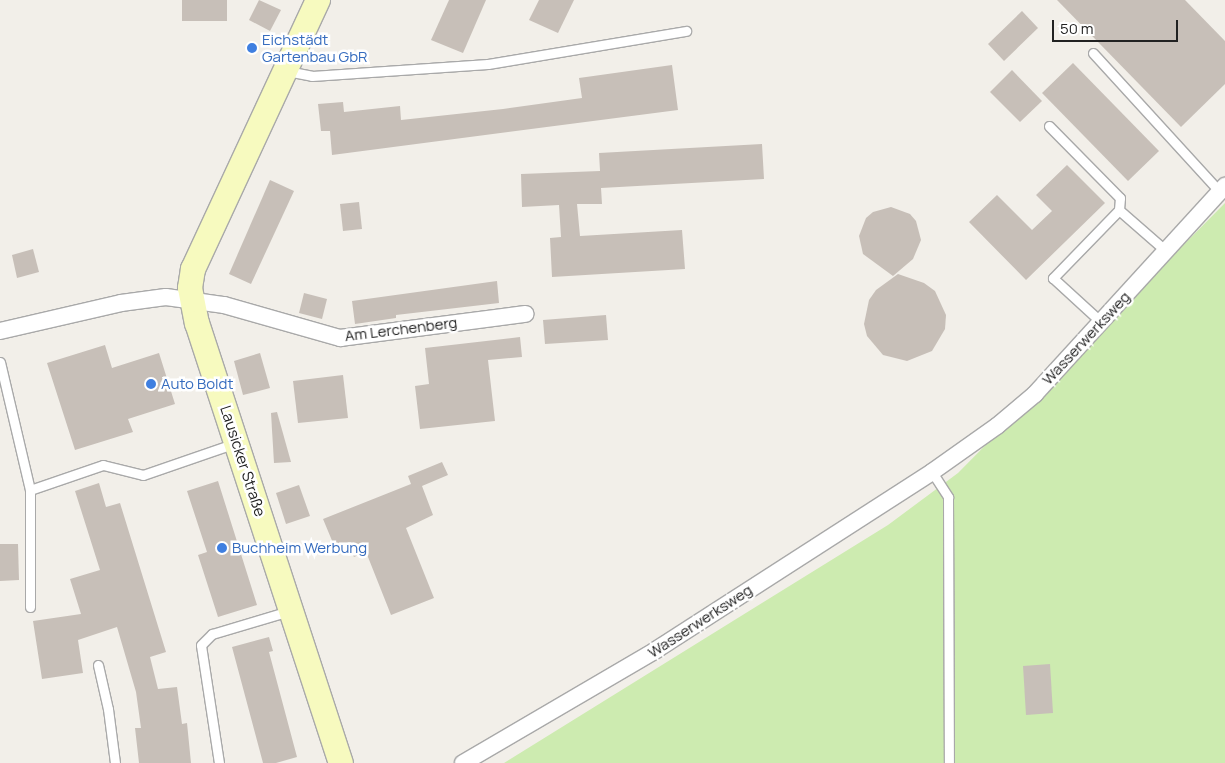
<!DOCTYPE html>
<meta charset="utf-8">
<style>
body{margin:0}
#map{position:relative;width:1225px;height:763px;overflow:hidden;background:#f2efe9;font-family:Manrope,sans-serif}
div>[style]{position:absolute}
.grass>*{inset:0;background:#cdebb0}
.building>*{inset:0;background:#c7bfb8}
.roads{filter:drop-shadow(1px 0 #a9a9a9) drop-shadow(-1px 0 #a9a9a9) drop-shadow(0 1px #a9a9a9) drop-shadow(0 -1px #a9a9a9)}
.service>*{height:9px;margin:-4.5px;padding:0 4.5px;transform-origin:4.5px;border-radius:4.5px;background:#fff}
.minor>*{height:16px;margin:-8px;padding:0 8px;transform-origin:8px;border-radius:8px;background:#fff}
.secondary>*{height:24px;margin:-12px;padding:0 12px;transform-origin:12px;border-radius:12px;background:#f7fabf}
.dots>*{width:14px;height:14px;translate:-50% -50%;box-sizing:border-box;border:2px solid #fff;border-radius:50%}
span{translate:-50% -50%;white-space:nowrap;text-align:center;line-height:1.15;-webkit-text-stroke:5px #fff;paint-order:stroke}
.shop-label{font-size:15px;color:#366cbe}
.left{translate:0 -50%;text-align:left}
.street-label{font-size:15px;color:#222}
.scale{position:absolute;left:1052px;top:20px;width:126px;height:22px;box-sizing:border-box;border:2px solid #222;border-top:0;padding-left:6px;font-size:15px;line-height:18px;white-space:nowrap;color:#222;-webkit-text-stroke:4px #fff;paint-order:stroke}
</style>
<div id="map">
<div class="grass">
<div style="clip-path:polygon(1225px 203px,1225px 763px,504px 763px,888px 525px,958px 473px)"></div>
</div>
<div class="building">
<div style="clip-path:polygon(182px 0,227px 0,227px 21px,182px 21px)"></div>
<div style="clip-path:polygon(259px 0,281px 10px,270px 31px,249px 20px)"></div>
<div style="clip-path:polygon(449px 0,486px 0,463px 53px,431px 40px)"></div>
<div style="clip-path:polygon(539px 0,574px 0,558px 33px,529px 20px)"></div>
<div style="clip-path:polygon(1057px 0,1185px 0,1225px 41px,1225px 84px,1181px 127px)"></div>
<div style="clip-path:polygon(1022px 11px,1038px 28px,1004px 61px,988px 44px)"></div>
<div style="clip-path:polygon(1073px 63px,1159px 151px,1128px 181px,1042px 93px)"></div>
<div style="clip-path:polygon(672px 65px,678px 110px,332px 155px,330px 131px,321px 131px,318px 104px,343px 102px,344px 112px,400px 106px,401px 120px,503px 109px,582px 98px,579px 78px)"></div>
<div style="clip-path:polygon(1012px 70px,1042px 101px,1020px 122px,990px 92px)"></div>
<div style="clip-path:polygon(762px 144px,764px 179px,601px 188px,602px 204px,577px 204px,580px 236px,682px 230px,685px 269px,552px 277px,550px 238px,561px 237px,559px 205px,522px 207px,521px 174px,600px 171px,599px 153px)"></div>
<div style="clip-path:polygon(1067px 165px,1105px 203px,1026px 280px,969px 222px,997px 195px,1032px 230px,1052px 211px,1036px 195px)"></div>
<div style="clip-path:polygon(270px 180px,294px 191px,251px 284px,229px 274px)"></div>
<div style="clip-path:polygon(359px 202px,362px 229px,343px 231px,340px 204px)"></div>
<div style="clip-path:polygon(891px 207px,910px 214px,916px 221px,921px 240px,913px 259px,893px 276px,863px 254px,859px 236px,866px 218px,873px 212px)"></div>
<div style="clip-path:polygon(33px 249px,39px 272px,17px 278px,12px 255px)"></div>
<div style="clip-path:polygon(898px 274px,924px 283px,935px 291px,946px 315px,945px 329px,932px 351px,907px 361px,883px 355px,867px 336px,864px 324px,869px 300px,876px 290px)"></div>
<div style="clip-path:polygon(497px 281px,499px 303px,396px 315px,396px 318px,355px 324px,352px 301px)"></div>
<div style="clip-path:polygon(304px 293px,327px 299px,322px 319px,299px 313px)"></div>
<div style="clip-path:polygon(606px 315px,608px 340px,545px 344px,543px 320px)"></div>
<div style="clip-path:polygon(520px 337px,522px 357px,488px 360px,495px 421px,420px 429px,415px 386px,429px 384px,425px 348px)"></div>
<div style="clip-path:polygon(105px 345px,112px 368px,159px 353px,175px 404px,128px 419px,133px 432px,75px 450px,47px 363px)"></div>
<div style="clip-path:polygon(260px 353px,270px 388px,243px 395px,234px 361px)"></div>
<div style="clip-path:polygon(343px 375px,348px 418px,298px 423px,293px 381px)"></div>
<div style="clip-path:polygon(277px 412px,291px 462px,274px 463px,271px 413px)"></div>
<div style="clip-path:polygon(442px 462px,448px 475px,422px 486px,433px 515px,406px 528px,434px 598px,391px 615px,366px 552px,354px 557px,350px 550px,338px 555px,323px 519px,411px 484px,408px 476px)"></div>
<div style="clip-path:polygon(218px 481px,257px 605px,218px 617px,198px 555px,207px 552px,187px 491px)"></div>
<div style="clip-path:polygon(99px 483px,106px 507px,120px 503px,166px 652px,150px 657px,158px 689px,177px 687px,182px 724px,187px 723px,191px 763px,139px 763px,135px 728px,141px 728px,136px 692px,117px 627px,78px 640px,83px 673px,42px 679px,33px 621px,81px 614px,70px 579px,100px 570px,75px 491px)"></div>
<div style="clip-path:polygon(299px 485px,310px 516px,286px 524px,276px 493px)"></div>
<div style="clip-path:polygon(0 544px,18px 544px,19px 580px,0 581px)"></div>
<div style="clip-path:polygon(269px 637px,273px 651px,269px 652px,297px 757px,276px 763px,263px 763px,232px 647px)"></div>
<div style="clip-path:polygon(1050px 664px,1053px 713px,1026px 715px,1023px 666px)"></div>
</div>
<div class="roads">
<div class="service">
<div style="left:1093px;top:53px;width:188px;rotate:47.6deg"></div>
<div style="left:287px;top:71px;width:25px;rotate:11deg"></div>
<div style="left:312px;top:76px;width:176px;rotate:-3.9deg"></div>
<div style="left:488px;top:64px;width:201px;rotate:-9.5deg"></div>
<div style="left:1049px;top:126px;width:101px;rotate:45.4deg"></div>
<div style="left:1120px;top:198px;width:12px;rotate:95deg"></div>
<div style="left:1119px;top:210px;width:95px;rotate:134.1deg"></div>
<div style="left:1053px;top:278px;width:65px;rotate:42.5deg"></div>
<div style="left:1119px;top:210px;width:62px;rotate:41.1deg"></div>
<div style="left:0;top:362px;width:131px;rotate:76.8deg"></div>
<div style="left:30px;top:490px;width:117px;rotate:90deg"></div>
<div style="left:932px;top:472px;width:30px;rotate:57deg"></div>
<div style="left:948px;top:497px;width:266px;rotate:89.8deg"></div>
<div style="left:30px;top:490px;width:77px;rotate:-18.9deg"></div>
<div style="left:103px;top:465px;width:41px;rotate:14deg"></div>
<div style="left:143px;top:475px;width:98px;rotate:-19deg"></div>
<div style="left:98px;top:665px;width:45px;rotate:77.2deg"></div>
<div style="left:108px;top:709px;width:54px;rotate:82.6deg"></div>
<div style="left:219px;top:763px;width:119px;rotate:-98.7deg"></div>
<div style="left:201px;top:645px;width:16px;rotate:-45deg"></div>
<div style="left:212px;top:634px;width:80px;rotate:-16.6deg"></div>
</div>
<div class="minor">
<div style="left:0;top:331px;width:124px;rotate:-13deg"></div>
<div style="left:121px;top:303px;width:45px;rotate:-7.6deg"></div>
<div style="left:166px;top:297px;width:59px;rotate:7.9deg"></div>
<div style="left:224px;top:305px;width:121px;rotate:15.9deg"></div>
<div style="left:340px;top:338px;width:187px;rotate:-7.4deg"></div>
<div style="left:463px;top:763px;width:224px;rotate:-30.3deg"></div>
<div style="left:656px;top:650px;width:328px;rotate:-32.8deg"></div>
<div style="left:932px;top:472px;width:80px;rotate:-35.3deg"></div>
<div style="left:997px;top:426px;width:50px;rotate:-40.1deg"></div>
<div style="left:1035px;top:394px;width:282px;rotate:-47.6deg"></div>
</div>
<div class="secondary">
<div style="left:318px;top:0;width:297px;rotate:114.9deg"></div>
<div style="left:193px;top:269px;width:19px;rotate:99deg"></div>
<div style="left:190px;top:288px;width:36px;rotate:79deg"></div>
<div style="left:197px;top:323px;width:463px;rotate:71.9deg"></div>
</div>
</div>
<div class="dots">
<div style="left:252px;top:48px;background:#3f7fe0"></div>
<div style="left:151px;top:384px;background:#3f7fe0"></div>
<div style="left:222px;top:548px;background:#3f7fe0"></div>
</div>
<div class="shop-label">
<span class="left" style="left:262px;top:48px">Eichstädt<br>Gartenbau GbR</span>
<span class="left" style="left:161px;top:384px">Auto Boldt</span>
<span class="left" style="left:232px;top:548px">Buchheim Werbung</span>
</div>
<div class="street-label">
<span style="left:401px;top:329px;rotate:-7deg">Am Lerchenberg</span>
<span style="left:1086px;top:338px;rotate:-47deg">Wasserwerksweg</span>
<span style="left:243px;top:461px;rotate:72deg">Lausicker Straße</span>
<span style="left:700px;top:621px;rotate:-33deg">Wasserwerksweg</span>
</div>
<div class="scale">50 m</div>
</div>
